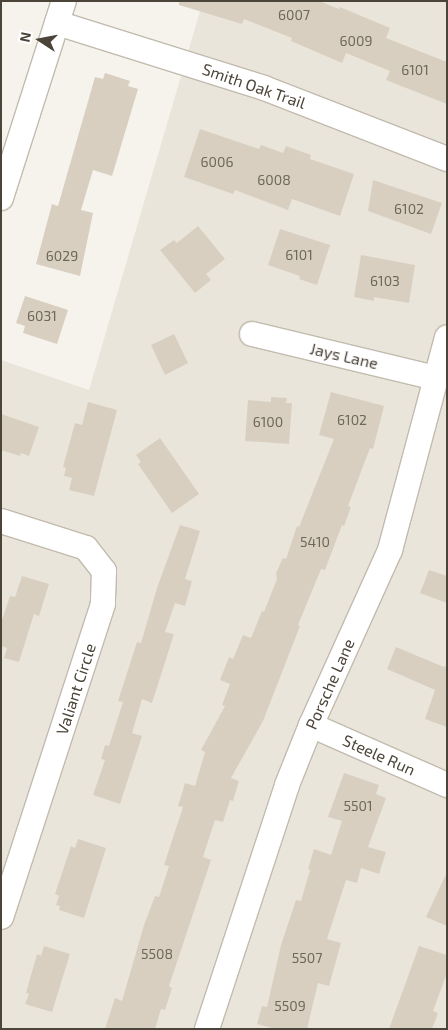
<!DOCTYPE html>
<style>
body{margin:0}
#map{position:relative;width:448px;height:1030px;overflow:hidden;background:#f6f3ec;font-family:"Exo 2",sans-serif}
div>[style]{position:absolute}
.residential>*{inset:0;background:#eae5da}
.building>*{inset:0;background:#d8cfc1}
.roads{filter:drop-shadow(1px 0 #c2bbae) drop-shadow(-1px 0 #c2bbae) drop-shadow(0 1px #c2bbae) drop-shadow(0 -1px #c2bbae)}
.minor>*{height:24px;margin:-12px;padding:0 12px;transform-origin:12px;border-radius:12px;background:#fff}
span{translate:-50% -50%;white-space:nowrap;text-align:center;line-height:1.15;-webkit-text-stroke:4.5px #fff;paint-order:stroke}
.number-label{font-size:14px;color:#6e675b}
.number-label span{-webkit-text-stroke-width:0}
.street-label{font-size:16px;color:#4b4439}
.frame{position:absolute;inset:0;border:2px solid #4b4439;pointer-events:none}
.north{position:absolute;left:15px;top:15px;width:50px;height:50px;-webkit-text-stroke:4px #fff;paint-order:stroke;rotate:281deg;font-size:14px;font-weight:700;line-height:20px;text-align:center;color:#4b4439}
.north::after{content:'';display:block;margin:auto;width:18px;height:22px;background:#4b4439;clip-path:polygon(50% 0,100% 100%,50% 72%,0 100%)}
</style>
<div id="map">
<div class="residential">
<div style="clip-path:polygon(203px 1px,447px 1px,447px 1029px,1px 1029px,1px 360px,89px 390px)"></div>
</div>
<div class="building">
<div style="clip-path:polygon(179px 1px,319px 1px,339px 9px,340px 7px,390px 28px,386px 38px,447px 62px,447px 104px,386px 80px,390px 71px,346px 53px,342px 63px,291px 41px,292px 38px,244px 19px,242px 24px,179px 5px)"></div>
<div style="clip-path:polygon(105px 73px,130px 81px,128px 86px,138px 89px,112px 176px,93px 170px,81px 210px,93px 213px,80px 276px,36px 264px,52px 204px,58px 206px,95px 77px,103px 79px)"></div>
<div style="clip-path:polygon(200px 129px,259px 149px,261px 145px,283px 153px,286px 146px,311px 155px,310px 159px,354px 174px,340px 216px,292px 199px,288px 210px,235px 190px,233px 194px,184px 177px)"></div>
<div style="clip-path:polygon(373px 180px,442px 203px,431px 234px,368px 211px)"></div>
<div style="clip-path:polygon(198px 226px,225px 259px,206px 274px,211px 280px,195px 293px,160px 250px,174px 240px,177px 243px)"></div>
<div style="clip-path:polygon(280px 229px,330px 245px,317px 285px,299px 279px,300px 276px,268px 265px)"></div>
<div style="clip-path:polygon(361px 255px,415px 265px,409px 303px,374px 297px,374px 301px,354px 297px)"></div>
<div style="clip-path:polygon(25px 296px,68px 310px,57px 344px,23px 333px,25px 326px,16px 323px)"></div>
<div style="clip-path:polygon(174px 334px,188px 363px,165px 375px,151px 345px)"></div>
<div style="clip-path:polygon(331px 392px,384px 406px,373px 449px,370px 448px,348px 506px,351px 507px,344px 526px,342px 525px,325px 570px,321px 569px,298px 625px,300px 626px,263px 721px,231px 778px,239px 781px,233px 801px,230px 800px,223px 822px,215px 820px,203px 857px,211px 860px,169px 986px,172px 988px,165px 1010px,161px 1009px,155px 1029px,105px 1029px,115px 998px,122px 1001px,144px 925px,155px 896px,159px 897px,169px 866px,164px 865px,183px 807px,178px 806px,185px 783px,195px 786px,205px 752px,201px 750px,225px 706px,222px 705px,230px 684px,220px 680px,229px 657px,233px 659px,243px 635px,251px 638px,262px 611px,264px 612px,277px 579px,276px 573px,283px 558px,286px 559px,297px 526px,299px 527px,334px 439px,319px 435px)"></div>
<div style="clip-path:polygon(271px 397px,287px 398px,286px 403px,292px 403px,289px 444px,245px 441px,248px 400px,271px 402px)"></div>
<div style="clip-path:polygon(88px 402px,117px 410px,94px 496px,69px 490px,72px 478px,64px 476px,66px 468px,63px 467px,75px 423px,82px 425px)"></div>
<div style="clip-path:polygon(1px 414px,39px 427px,29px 456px,21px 453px,20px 456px,1px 450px)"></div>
<div style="clip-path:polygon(160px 438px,199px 494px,172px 513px,138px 464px,141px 462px,136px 455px)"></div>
<div style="clip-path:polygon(180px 525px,200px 531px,185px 579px,192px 581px,185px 606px,175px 603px,165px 632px,174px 634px,152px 703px,142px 699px,132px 733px,142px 736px,120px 804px,93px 795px,105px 760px,101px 759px,105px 745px,109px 746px,123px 702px,118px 701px,137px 642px,141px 643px,157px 588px)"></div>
<div style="clip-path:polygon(429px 570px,447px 576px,447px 603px,420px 593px)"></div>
<div style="clip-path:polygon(22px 576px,49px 584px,39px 616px,34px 614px,19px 662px,4px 658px,7px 648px,1px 646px,1px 623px,10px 596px,15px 597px)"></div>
<div style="clip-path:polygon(396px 647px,444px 667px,447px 665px,447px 727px,425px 719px,435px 690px,387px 669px)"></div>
<div style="clip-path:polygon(344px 773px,379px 785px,376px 794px,386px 798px,368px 847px,386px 852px,379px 874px,361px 868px,357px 883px,346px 880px,327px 939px,341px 943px,329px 986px,318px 983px,307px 1029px,276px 1029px,257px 1024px,262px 1006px,267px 1007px,281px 945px,296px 900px,301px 901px,310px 870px,308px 869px,314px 849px,331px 855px,342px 821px,328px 817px)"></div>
<div style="clip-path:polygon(78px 839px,106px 848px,84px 918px,59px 910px,60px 906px,56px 905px,59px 896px,55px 894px,71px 846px,75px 848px)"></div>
<div style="clip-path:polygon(447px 872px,447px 926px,426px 917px)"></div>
<div style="clip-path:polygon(44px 946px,70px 954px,52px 1012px,25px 1004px,29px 994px,26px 993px,37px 954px,41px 956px)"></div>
<div style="clip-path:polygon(419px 946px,447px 955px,447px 973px,433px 1011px,438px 1013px,432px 1029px,389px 1029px)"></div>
</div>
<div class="roads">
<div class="minor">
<div style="left:57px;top:23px;width:217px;rotate:17.4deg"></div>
<div style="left:264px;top:88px;width:196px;rotate:21.2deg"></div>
<div style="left:1px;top:198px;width:207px;rotate:-72.3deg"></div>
<div style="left:252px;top:334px;width:188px;rotate:13.5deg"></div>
<div style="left:1px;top:521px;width:89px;rotate:17.6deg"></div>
<div style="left:86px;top:548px;width:29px;rotate:52deg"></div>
<div style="left:104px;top:571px;width:33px;rotate:92deg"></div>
<div style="left:103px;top:604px;width:329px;rotate:108deg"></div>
<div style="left:311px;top:725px;width:149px;rotate:23.8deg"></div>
<div style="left:207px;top:1029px;width:257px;rotate:-71.8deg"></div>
<div style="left:287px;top:785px;width:65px;rotate:-68.2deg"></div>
<div style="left:311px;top:725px;width:192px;rotate:-65.7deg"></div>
<div style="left:390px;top:550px;width:220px;rotate:-75deg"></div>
</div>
</div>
<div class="number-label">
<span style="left:294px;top:15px">6007</span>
<span style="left:356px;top:41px">6009</span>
<span style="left:415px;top:70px">6101</span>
<span style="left:217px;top:162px">6006</span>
<span style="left:274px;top:180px">6008</span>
<span style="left:409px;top:209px">6102</span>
<span style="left:299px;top:255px">6101</span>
<span style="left:62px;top:256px">6029</span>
<span style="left:385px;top:281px">6103</span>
<span style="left:42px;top:316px">6031</span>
<span style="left:352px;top:420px">6102</span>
<span style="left:268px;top:422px">6100</span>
<span style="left:315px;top:542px">5410</span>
<span style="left:358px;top:806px">5501</span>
<span style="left:157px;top:954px">5508</span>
<span style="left:307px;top:958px">5507</span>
<span style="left:290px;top:1006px">5509</span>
</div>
<div class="street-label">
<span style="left:254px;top:86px;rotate:19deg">Smith Oak Trail</span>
<span style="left:344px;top:356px;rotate:13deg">Jays Lane</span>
<span style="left:330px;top:684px;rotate:-66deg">Porsche Lane</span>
<span style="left:76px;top:689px;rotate:-72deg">Valiant Circle</span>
<span style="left:379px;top:755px;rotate:24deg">Steele Run</span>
</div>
<div class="frame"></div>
<div class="north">N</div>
</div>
